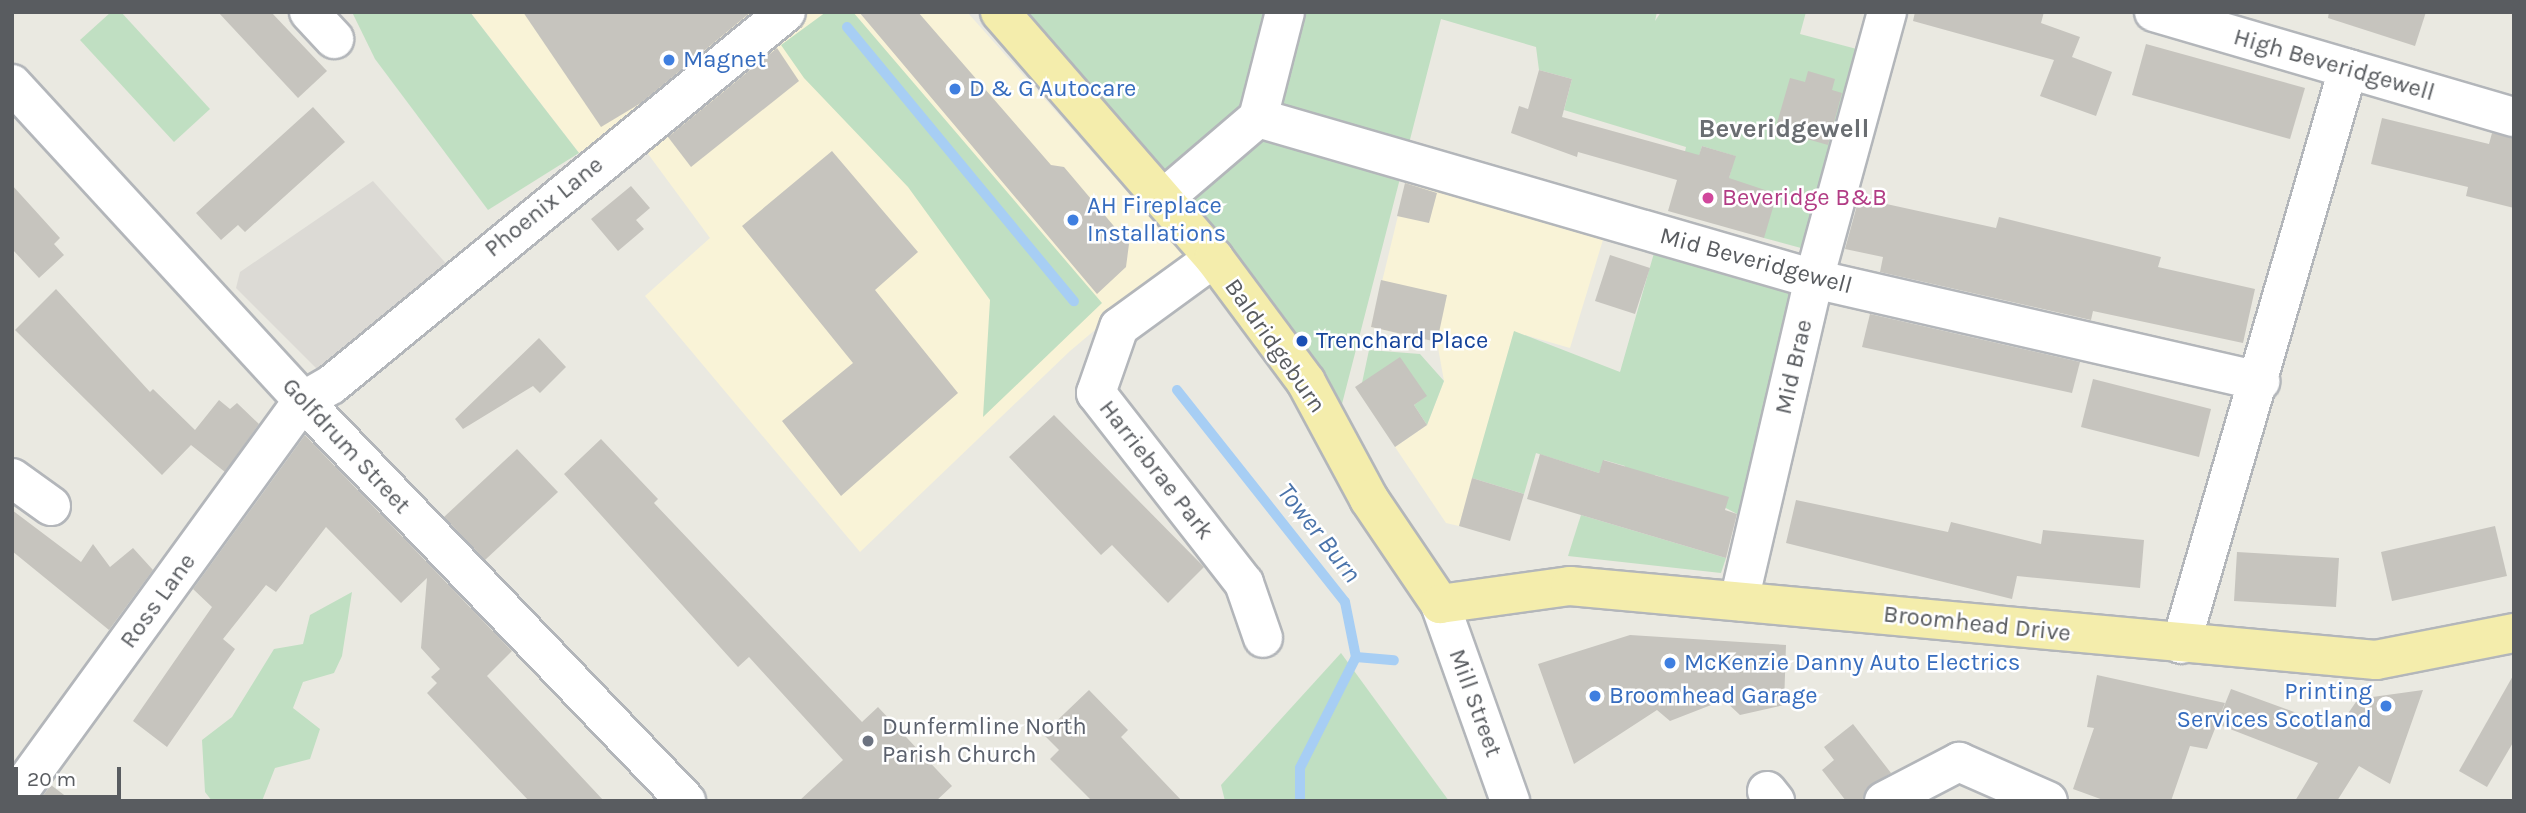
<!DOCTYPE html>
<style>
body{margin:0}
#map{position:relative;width:2526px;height:813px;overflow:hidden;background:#eae9e1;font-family:Karla,sans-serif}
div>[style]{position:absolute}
.commercial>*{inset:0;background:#f9f3d7}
.industrial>*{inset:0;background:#dcdad5}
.green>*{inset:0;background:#c0dfc2}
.stream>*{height:10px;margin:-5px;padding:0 5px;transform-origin:5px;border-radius:5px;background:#a7cef4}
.building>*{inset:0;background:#c6c4be}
.roads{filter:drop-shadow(2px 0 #b3b6ba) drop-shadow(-2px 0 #b3b6ba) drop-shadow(0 2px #b3b6ba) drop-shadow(0 -2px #b3b6ba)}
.minor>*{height:38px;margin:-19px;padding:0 19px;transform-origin:19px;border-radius:19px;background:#fff}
.major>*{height:38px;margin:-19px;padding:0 19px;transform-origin:19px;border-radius:19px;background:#f4edac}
.dots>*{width:19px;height:19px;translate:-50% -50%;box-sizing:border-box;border:4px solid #fff;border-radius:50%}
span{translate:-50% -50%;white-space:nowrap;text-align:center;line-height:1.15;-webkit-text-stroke:5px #fff;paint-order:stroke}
.shop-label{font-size:24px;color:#366cbe}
.left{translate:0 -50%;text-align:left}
.right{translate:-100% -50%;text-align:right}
.street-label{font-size:24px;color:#595c60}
.hotel-label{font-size:24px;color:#b23c85}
.transit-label{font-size:24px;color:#164399}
.worship-label{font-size:24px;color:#5b616d}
.neighbourhood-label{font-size:26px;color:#6a6e72;font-weight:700}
.water-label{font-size:26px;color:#4b74ab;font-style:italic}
.frame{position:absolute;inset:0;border:14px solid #595c60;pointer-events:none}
.scale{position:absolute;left:14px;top:767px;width:107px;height:32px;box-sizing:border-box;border:4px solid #595c60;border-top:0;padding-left:9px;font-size:21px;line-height:24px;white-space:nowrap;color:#595c60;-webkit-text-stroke:5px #fff;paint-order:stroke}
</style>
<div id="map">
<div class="commercial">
<div style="clip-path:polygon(470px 12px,967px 12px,1184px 255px,1070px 351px,860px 552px,645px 296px,710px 238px,626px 124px,579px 153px)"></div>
<div style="clip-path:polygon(1411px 162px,1609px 220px,1570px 348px,1514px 332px,1459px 526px,1446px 523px,1395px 447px,1427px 425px,1444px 381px,1437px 342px,1371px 327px)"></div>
</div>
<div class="industrial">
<div style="clip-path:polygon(373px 181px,450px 268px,317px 369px,236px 288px,240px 272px)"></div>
</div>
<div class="green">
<div style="clip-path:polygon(111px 12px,121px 12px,210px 109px,174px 142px,80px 40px)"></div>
<div style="clip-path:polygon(352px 12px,470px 12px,579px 153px,488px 210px,375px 59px)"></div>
<div style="clip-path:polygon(826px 12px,853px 12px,1102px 303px,983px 417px,990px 300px,908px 187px,804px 78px,781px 45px)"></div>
<div style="clip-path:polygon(1000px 12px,1657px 12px,1655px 21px,1661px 12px,1806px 12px,1800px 34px,1868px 52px,1812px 251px,1764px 238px,1729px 178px,1735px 156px,1702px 146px,1695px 169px,1682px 165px,1686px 147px,1564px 110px,1572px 79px,1539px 70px,1536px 47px,1441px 19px,1334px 435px)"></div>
<div style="clip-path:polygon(1654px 253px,1792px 288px,1739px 515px,1677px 482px,1655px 475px,1651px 488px,1621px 479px,1625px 466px,1604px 460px,1599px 473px,1536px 453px,1524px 494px,1472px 478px,1514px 331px,1620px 372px)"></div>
<div style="clip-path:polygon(1369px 350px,1420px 354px,1444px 381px,1427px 425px,1414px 405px,1426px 396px,1362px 383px)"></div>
<div style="clip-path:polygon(1581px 515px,1726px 558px,1721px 573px,1568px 556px)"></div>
<div style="clip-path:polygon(352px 592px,342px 656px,334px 673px,303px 682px,293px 708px,320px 729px,310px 759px,275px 768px,262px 801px,212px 801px,205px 792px,202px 740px,232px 717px,274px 649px,303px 644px,310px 615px)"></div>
<div style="clip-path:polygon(1341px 653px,1449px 801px,1225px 801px,1221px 785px)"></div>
</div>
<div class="stream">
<div style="left:847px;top:27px;width:356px;rotate:50.4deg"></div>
<div style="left:1177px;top:390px;width:270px;rotate:51.6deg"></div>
<div style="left:1345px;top:602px;width:56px;rotate:78.7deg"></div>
<div style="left:1356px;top:657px;width:124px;rotate:116.8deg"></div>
<div style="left:1300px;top:768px;width:33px;rotate:90deg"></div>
<div style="left:1356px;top:657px;width:38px;rotate:5deg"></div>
</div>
<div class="building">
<div style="clip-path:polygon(218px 12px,271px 12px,327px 71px,298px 98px)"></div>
<div style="clip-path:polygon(523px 12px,751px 12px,641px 103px,601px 127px)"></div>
<div style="clip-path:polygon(859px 12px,918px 12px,1051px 165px,1064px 167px,1129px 244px,1126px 267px,1097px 294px)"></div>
<div style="clip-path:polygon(1915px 12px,2044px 12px,2041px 23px,2080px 37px,2072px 57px,2112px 72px,2096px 116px,2040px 96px,2054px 60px,1913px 21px)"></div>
<div style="clip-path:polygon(2329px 12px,2426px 12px,2415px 46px,2328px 18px)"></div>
<div style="clip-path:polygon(2146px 44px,2305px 88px,2290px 139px,2132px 95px)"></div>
<div style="clip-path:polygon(777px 48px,799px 81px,691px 167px,668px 137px)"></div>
<div style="clip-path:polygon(1539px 70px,1572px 79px,1562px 117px,1699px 155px,1702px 146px,1736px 156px,1729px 178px,1777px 194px,1764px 238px,1668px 211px,1677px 180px,1578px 152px,1577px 157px,1511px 133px,1519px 106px,1528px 109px)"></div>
<div style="clip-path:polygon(1808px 71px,1835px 79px,1832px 90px,1842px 93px,1828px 145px,1775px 130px,1790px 78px,1805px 82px)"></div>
<div style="clip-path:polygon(313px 107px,345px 142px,245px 232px,238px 225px,221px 240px,196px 213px)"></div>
<div style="clip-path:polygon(2382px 118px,2489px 144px,2492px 133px,2514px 138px,2514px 208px,2466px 196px,2468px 187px,2371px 164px)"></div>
<div style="clip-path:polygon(832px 151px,918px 252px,875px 290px,958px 393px,841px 496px,782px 421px,853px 363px,742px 226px)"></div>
<div style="clip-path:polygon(1405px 183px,1437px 193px,1429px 223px,1397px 216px)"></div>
<div style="clip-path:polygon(12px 185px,60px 238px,54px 244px,64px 255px,39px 278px,12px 249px)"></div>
<div style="clip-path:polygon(631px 186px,650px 208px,636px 220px,644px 229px,618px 251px,591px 219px)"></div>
<div style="clip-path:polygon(1859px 198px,1996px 228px,1999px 217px,2161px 257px,2158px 267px,2255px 289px,2243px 343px,2093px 311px,2091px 320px,1880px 272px,1883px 257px,1845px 249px)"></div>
<div style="clip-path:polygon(1610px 255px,1650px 268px,1635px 314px,1595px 301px)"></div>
<div style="clip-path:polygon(1381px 280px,1447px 295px,1437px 342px,1371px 327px)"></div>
<div style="clip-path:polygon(56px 289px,150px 392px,153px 389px,195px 430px,219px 400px,230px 409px,237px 403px,259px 424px,225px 472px,191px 445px,162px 475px,15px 330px)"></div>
<div style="clip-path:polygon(1870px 314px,2080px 362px,2072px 393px,1862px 347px)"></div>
<div style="clip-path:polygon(539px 338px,566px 367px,540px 393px,533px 386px,463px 429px,455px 419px)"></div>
<div style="clip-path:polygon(1400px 357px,1427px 396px,1414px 405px,1427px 425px,1395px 447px,1355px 387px)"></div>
<div style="clip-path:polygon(2093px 379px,2211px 409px,2199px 457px,2081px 427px)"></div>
<div style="clip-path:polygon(1054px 415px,1204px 567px,1168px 603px,1112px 545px,1101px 555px,1009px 457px)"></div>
<div style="clip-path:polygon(305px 435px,512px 651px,487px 676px,604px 801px,529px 801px,427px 693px,437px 683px,431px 677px,440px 669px,421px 648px,427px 578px,401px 603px,326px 527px,276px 592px,266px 585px,223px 639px,235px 649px,167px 747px,133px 721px,212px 607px,193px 589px)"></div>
<div style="clip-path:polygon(601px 439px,658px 499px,654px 503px,862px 722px,878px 707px,952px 786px,936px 801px,799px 801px,843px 760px,749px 657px,738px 667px,564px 474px)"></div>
<div style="clip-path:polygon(517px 449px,558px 492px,485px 560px,444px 517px)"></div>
<div style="clip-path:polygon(1540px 454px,1599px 473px,1603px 460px,1729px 497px,1725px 510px,1737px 514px,1726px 558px,1527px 499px)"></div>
<div style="clip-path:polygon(1472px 478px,1524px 494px,1510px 541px,1459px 526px)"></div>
<div style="clip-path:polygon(1796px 500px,1948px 532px,1951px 522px,2041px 544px,2043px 530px,2144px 540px,2140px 588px,2017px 576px,2012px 599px,1786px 543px)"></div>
<div style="clip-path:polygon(12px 510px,81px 562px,93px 544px,110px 567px,133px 548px,153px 570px,109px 630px,12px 551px)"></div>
<div style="clip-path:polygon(2495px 526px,2507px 576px,2392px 601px,2381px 552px)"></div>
<div style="clip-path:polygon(2237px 552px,2339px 558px,2336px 607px,2234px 601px)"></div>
<div style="clip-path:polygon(1630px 635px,1786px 645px,1784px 705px,1740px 715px,1724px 700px,1670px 721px,1657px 710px,1574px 764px,1538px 664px)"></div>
<div style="clip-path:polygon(2514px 674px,2514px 741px,2487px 787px,2459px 771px)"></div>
<div style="clip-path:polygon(2097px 675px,2225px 703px,2207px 749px,2190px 746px,2171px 801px,2106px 801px,2073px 789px,2094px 728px,2087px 727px)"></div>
<div style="clip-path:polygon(2231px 689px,2338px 728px,2358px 699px,2423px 690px,2390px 784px,2359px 766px,2337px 801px,2295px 801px,2318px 763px,2217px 724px)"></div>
<div style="clip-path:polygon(1089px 690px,1128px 730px,1121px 737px,1182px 801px,1092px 801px,1050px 759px,1059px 750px,1043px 734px)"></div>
<div style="clip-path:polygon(1853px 724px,1891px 773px,1866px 789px,1862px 801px,1846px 801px,1822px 770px,1834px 760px,1824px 747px)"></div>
<div style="clip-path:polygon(51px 785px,72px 801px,39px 801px)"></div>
</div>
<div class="roads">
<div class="minor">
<div style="left:309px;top:12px;width:37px;rotate:47deg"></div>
<div style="left:2154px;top:12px;width:375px;rotate:16.3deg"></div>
<div style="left:12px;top:84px;width:430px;rotate:47.4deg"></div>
<div style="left:303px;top:401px;width:554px;rotate:46.24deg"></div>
<div style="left:1258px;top:118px;width:579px;rotate:16.15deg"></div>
<div style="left:1814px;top:279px;width:458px;rotate:12.9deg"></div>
<div style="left:1163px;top:199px;width:125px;rotate:-40.5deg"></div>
<div style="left:1258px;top:118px;width:109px;rotate:-75.7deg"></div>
<div style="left:1214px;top:258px;width:117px;rotate:144deg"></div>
<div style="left:1119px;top:327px;width:70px;rotate:109.2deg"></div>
<div style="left:1096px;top:393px;width:241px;rotate:52.1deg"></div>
<div style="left:1244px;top:583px;width:58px;rotate:70.9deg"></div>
<div style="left:12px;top:478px;width:48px;rotate:35.7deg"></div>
<div style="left:1739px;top:601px;width:331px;rotate:-76.9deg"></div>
<div style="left:1814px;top:279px;width:277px;rotate:-74.7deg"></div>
<div style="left:1440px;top:604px;width:209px;rotate:70.4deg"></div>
<div style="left:2181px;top:644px;width:599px;rotate:-73.8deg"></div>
<div style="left:1767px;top:791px;width:13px;rotate:51deg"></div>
<div style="left:12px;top:801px;width:495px;rotate:-54deg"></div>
<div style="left:303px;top:401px;width:32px;rotate:-30deg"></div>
<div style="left:331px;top:385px;width:588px;rotate:-39.34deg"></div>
<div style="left:1884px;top:801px;width:85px;rotate:-27.5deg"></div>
<div style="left:1959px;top:762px;width:97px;rotate:23.7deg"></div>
</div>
<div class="major">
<div style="left:1000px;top:12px;width:326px;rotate:49deg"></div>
<div style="left:1214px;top:258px;width:154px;rotate:53.4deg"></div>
<div style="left:1306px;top:382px;width:133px;rotate:61.7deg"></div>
<div style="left:1369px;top:499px;width:127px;rotate:55.9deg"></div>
<div style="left:1440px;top:604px;width:131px;rotate:-7.9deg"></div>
<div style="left:1570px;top:586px;width:809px;rotate:5.25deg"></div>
<div style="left:2376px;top:660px;width:141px;rotate:-11.1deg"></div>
</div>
</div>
<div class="dots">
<div style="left:669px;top:60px;background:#3f7fe0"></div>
<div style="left:955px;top:89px;background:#3f7fe0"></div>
<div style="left:1708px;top:198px;background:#d1479c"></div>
<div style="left:1073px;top:220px;background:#3f7fe0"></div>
<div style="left:1302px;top:341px;background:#1a4fb4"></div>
<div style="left:1670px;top:663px;background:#3f7fe0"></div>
<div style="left:1595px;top:696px;background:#3f7fe0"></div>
<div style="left:2386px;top:706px;background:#3f7fe0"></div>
<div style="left:868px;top:741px;background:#6b7280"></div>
</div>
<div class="shop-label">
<span class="left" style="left:683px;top:60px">Magnet</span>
<span class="left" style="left:969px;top:89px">D &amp; G Autocare</span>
<span class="left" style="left:1087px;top:220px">AH Fireplace<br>Installations</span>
<span class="left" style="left:1684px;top:663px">McKenzie Danny Auto Electrics</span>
<span class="right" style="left:2372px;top:706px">Printing<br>Services Scotland</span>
<span class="left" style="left:1609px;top:696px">Broomhead Garage</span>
</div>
<div class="street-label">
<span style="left:2334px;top:65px;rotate:16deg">High Beveridgewell</span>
<span style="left:544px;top:207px;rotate:-39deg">Phoenix Lane</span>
<span style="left:1756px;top:261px;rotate:15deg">Mid Beveridgewell</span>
<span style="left:1275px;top:346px;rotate:55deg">Baldridgeburn</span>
<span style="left:1794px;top:367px;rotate:-77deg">Mid Brae</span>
<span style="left:346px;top:446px;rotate:47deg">Golfdrum Street</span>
<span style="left:1156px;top:470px;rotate:52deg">Harriebrae Park</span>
<span style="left:158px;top:601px;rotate:-54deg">Ross Lane</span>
<span style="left:1977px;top:624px;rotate:6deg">Broomhead Drive</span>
<span style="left:1475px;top:703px;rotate:70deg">Mill Street</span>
</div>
<div class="hotel-label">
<span class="left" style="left:1722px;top:198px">Beveridge B&amp;B</span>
</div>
<div class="transit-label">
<span class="left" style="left:1316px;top:341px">Trenchard Place</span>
</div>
<div class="worship-label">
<span class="left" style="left:882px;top:741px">Dunfermline North<br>Parish Church</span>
</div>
<div class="neighbourhood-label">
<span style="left:1784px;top:129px">Beveridgewell</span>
</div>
<div class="water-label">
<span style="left:1319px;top:533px;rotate:52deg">Tower Burn</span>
</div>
<div class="frame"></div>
<div class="scale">20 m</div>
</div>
